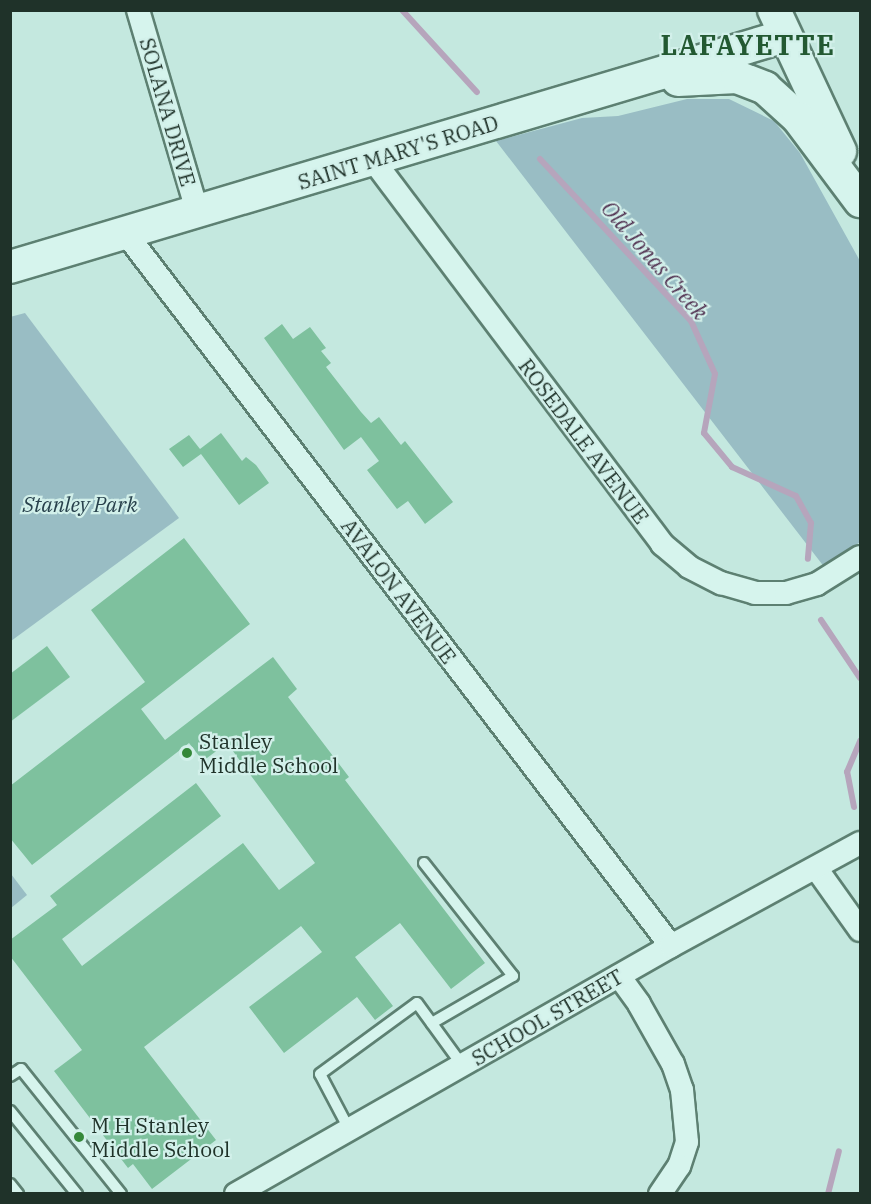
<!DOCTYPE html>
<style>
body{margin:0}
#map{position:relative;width:871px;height:1204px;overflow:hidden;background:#c4e8df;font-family:"IBM Plex Serif",serif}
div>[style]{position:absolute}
.green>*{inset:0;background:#99bdc4}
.stream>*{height:6px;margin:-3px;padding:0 3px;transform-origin:3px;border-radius:3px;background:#b6a5bc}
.building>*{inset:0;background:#7ec19e}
.roads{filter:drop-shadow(2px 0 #5d8072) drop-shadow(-2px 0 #5d8072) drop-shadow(0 2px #5d8072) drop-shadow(0 -2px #5d8072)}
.lane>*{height:10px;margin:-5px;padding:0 5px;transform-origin:5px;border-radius:5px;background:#d6f4ed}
.street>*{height:22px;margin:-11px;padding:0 11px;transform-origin:11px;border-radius:11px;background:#d6f4ed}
.secondary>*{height:32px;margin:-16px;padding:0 16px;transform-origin:16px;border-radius:16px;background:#d6f4ed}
.dots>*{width:16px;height:16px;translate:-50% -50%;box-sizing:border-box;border:3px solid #d2f0ea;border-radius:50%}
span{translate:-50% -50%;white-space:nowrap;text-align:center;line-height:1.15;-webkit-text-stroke:4.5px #d2f0ea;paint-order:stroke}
.street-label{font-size:21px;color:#1f3229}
.park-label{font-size:21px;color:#28414c;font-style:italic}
.poi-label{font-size:21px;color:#1f3229}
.left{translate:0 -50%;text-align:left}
.water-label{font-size:22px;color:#503050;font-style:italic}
.district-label{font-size:27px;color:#235932;font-weight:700;letter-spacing:1.5px}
.frame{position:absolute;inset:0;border:12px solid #1f3229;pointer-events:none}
</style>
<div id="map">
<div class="green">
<div style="clip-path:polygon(687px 99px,729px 99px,774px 121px,800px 153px,860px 261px,860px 542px,825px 568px,496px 141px,582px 118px,618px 116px)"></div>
<div style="clip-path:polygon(25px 313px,179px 518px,11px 641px,10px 317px)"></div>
<div style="clip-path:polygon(11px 874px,27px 895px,11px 908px)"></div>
</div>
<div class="stream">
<div style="left:402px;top:10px;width:111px;rotate:47.6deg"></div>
<div style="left:540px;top:159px;width:221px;rotate:47deg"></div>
<div style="left:691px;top:321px;width:58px;rotate:65.6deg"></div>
<div style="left:715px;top:374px;width:60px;rotate:100.6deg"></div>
<div style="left:704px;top:433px;width:44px;rotate:50.5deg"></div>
<div style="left:732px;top:467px;width:70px;rotate:24.4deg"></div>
<div style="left:796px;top:496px;width:31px;rotate:61deg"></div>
<div style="left:811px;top:523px;width:36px;rotate:95deg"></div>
<div style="left:821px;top:620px;width:70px;rotate:56.1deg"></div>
<div style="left:854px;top:807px;width:36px;rotate:-101deg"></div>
<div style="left:847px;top:772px;width:34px;rotate:-67deg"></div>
<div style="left:828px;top:1194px;width:44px;rotate:-75.7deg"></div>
</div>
<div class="building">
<div style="clip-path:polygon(282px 324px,293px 339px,310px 327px,326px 348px,321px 351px,331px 363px,326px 367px,361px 412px,371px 423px,379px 417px,401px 445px,405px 441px,453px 502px,425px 524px,408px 501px,397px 509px,367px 470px,379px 461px,361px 437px,344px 450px,264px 338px)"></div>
<div style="clip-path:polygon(221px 433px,242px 461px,246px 457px,256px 465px,269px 483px,239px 505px,201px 454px,183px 467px,169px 449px,189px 435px,200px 449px)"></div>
<div style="clip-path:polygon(184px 538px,250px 624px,141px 709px,165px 740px,273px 657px,297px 689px,288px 697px,349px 777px,345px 780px,485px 963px,451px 989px,400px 923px,355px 957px,393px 1006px,375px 1020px,357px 997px,284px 1053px,249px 1007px,322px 952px,301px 926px,144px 1047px,216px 1140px,152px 1189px,133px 1164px,128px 1168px,54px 1071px,82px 1050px,10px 956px,10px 940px,57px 905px,50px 896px,196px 783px,221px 816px,62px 939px,82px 966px,243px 843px,279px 890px,315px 863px,227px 743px,203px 761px,189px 743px,32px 865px,10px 838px,10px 786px,145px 682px,91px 610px)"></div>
<div style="clip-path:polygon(47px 646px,70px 677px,10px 722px,10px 674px)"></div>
</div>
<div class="roads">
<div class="lane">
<div style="left:424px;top:863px;width:144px;rotate:51.8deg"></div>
<div style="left:513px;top:976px;width:94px;rotate:149.9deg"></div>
<div style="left:10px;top:1076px;width:13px;rotate:-32deg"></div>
<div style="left:21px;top:1069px;width:160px;rotate:51.3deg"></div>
<div style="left:10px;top:1111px;width:107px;rotate:51.1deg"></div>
<div style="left:349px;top:1129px;width:62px;rotate:-117.8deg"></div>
<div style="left:320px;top:1074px;width:120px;rotate:-36.2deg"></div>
<div style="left:417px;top:1003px;width:77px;rotate:54deg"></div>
<div style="left:10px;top:1184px;width:13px;rotate:51deg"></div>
</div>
<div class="street">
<div style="left:138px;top:10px;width:213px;rotate:73.6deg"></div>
<div style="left:373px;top:160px;width:481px;rotate:53deg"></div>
<div style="left:662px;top:544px;width:35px;rotate:40deg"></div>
<div style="left:689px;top:567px;width:36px;rotate:27deg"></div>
<div style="left:721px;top:583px;width:35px;rotate:16deg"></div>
<div style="left:755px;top:593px;width:31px"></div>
<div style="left:786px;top:593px;width:32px;rotate:-16deg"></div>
<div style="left:817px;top:584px;width:51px;rotate:-32.1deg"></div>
<div style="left:127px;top:235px;width:895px;rotate:52.58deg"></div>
<div style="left:816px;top:868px;width:76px;rotate:54.6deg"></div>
<div style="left:619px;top:976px;width:34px;rotate:54deg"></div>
<div style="left:639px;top:1004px;width:69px;rotate:60.5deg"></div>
<div style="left:673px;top:1064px;width:28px;rotate:71deg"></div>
<div style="left:682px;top:1090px;width:52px;rotate:84.5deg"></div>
<div style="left:687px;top:1142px;width:25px;rotate:108deg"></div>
<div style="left:679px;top:1166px;width:34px;rotate:124deg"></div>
<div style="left:236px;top:1194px;width:501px;rotate:-29.69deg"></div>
<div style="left:671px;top:946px;width:215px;rotate:-28.6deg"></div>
</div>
<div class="secondary">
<div style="left:774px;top:10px;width:156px;rotate:64.9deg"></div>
<div style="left:678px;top:80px;width:59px;rotate:-2.9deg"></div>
<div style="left:737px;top:77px;width:30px;rotate:21deg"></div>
<div style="left:765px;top:88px;width:45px;rotate:42.3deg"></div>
<div style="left:798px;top:118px;width:104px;rotate:53.2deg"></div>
<div style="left:10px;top:267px;width:809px;rotate:-16.6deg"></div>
</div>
</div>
<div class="dots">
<div style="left:187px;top:753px;background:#348839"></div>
<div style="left:79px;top:1137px;background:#348839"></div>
</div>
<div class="street-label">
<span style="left:168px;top:112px;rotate:74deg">SOLANA DRIVE</span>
<span style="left:398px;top:152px;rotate:-17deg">SAINT MARY'S ROAD</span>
<span style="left:584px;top:441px;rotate:53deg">ROSEDALE AVENUE</span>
<span style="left:399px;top:591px;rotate:53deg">AVALON AVENUE</span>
<span style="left:547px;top:1017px;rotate:-30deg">SCHOOL STREET</span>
</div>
<div class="park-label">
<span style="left:80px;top:504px">Stanley Park</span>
</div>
<div class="poi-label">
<span class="left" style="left:199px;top:753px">Stanley<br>Middle School</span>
<span class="left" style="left:91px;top:1137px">M H Stanley<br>Middle School</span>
</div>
<div class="water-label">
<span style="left:655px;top:260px;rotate:49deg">Old Jonas Creek</span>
</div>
<div class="district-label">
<span style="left:748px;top:45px">LAFAYETTE</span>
</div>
<div class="frame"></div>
</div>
